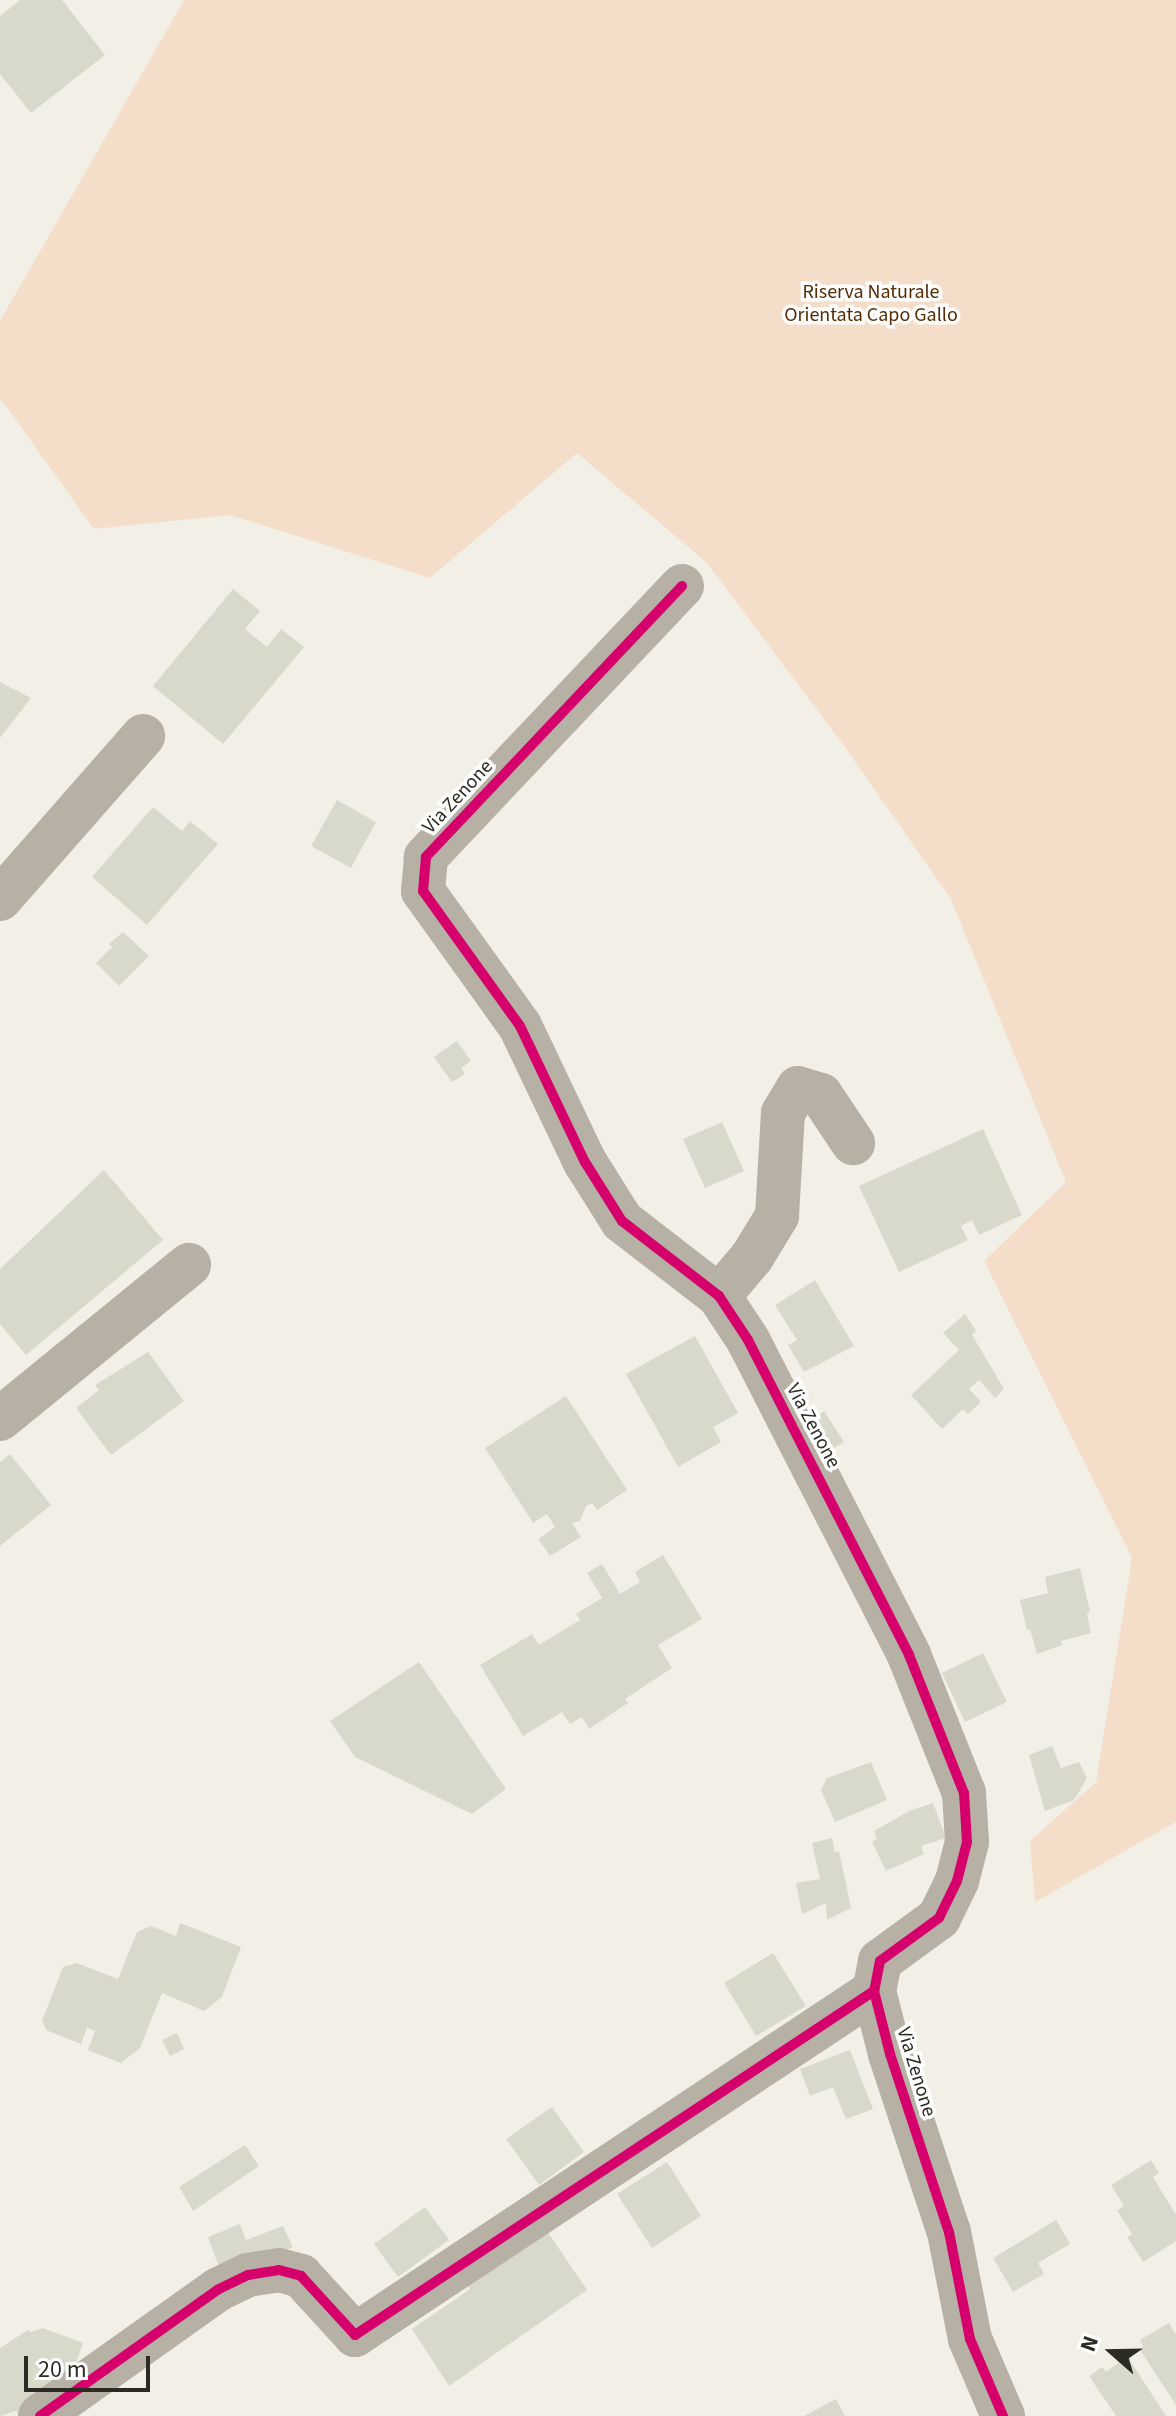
<!DOCTYPE html>
<style>
body{margin:0}
#map{position:relative;width:1176px;height:2416px;overflow:hidden;background:#f2f0e6;font-family:"Source Sans 3",sans-serif}
div>[style]{position:absolute}
.green>*{inset:0;background:#f4dec9}
.building>*{inset:0;background:#d8d9ca}
.minor>*{height:44px;margin:-22px;padding:0 22px;transform-origin:22px;border-radius:22px;background:#b7b1a5}
.cycleway>*{height:10px;margin:-5px;padding:0 5px;transform-origin:5px;border-radius:5px;background:#d6006c}
span{translate:-50% -50%;white-space:nowrap;text-align:center;line-height:1.15;-webkit-text-stroke:7px #fff;paint-order:stroke}
.park-label{font-size:20px;color:#562c02}
.street-label{font-size:20px;color:#2c2b23}
.north{position:absolute;left:1072px;top:2312px;width:80px;height:80px;-webkit-text-stroke:6px #fff;paint-order:stroke;rotate:290deg;font-size:22px;font-weight:700;line-height:32px;text-align:center;color:#2c2b23}
.north::after{content:'';display:block;margin:auto;width:28px;height:36px;background:#2c2b23;clip-path:polygon(50% 0,100% 100%,50% 72%,0 100%)}
.scale{position:absolute;left:24px;top:2356px;width:126px;height:36px;box-sizing:border-box;border:4px solid #2c2b23;border-top:0;padding-left:10px;font-size:24px;line-height:28px;white-space:nowrap;color:#2c2b23;-webkit-text-stroke:6px #fff;paint-order:stroke}
</style>
<div id="map">
<div class="green">
<div style="clip-path:polygon(184px 0,1176px 0,1176px 1822px,1035px 1902px,1030px 1841px,1096px 1782px,1132px 1558px,984px 1261px,1066px 1182px,951px 899px,847px 750px,706px 562px,577px 453px,430px 578px,230px 515px,94px 529px,0 398px,0 321px)"></div>
</div>
<div class="building">
<div style="clip-path:polygon(20px 0,62px 0,105px 55px,31px 113px,0 74px,0 16px)"></div>
<div style="clip-path:polygon(233px 589px,260px 611px,245px 629px,267px 647px,281px 629px,304px 647px,223px 744px,153px 686px)"></div>
<div style="clip-path:polygon(0 682px,31px 698px,0 738px)"></div>
<div style="clip-path:polygon(337px 800px,376px 822px,351px 868px,311px 846px)"></div>
<div style="clip-path:polygon(153px 807px,182px 831px,190px 821px,218px 844px,147px 925px,92px 877px)"></div>
<div style="clip-path:polygon(123px 932px,149px 956px,119px 986px,96px 963px,112px 947px,109px 944px)"></div>
<div style="clip-path:polygon(457px 1041px,471px 1061px,461px 1068px,465px 1074px,452px 1082px,434px 1057px)"></div>
<div style="clip-path:polygon(722px 1122px,744px 1171px,705px 1188px,683px 1139px)"></div>
<div style="clip-path:polygon(983px 1129px,1022px 1215px,979px 1235px,972px 1220px,961px 1226px,968px 1240px,899px 1272px,859px 1186px)"></div>
<div style="clip-path:polygon(104px 1170px,163px 1240px,26px 1355px,0 1324px,0 1269px)"></div>
<div style="clip-path:polygon(815px 1280px,854px 1346px,804px 1372px,788px 1345px,797px 1340px,775px 1305px)"></div>
<div style="clip-path:polygon(965px 1314px,976px 1331px,972px 1335px,1004px 1389px,995px 1398px,979px 1380px,969px 1389px,981px 1402px,968px 1414px,963px 1409px,942px 1429px,911px 1395px,959px 1350px,943px 1333px)"></div>
<div style="clip-path:polygon(695px 1336px,738px 1413px,713px 1427px,721px 1442px,678px 1467px,626px 1374px)"></div>
<div style="clip-path:polygon(148px 1352px,184px 1401px,111px 1455px,76px 1408px,99px 1390px,95px 1385px)"></div>
<div style="clip-path:polygon(566px 1396px,627px 1490px,597px 1510px,592px 1503px,586px 1506px,580px 1521px,572px 1523px,581px 1537px,550px 1556px,538px 1539px,555px 1527px,547px 1514px,533px 1523px,485px 1448px)"></div>
<div style="clip-path:polygon(824px 1411px,844px 1442px,822px 1455px,805px 1427px)"></div>
<div style="clip-path:polygon(10px 1454px,51px 1505px,0 1546px,0 1462px)"></div>
<div style="clip-path:polygon(663px 1555px,702px 1619px,658px 1645px,672px 1668px,625px 1699px,628px 1703px,589px 1729px,582px 1717px,570px 1724px,562px 1712px,523px 1736px,480px 1665px,532px 1634px,539px 1645px,580px 1620px,576px 1614px,602px 1598px,587px 1573px,602px 1564px,620px 1594px,640px 1582px,635px 1572px)"></div>
<div style="clip-path:polygon(1080px 1568px,1090px 1612px,1087px 1613px,1091px 1633px,1061px 1641px,1062px 1645px,1037px 1654px,1030px 1629px,1027px 1630px,1020px 1600px,1048px 1593px,1045px 1577px)"></div>
<div style="clip-path:polygon(983px 1653px,1007px 1702px,965px 1722px,942px 1673px)"></div>
<div style="clip-path:polygon(419px 1662px,506px 1789px,472px 1814px,355px 1757px,330px 1721px)"></div>
<div style="clip-path:polygon(1052px 1746px,1061px 1768px,1079px 1762px,1087px 1778px,1074px 1800px,1045px 1811px,1029px 1755px)"></div>
<div style="clip-path:polygon(871px 1762px,887px 1800px,835px 1822px,821px 1790px,827px 1778px)"></div>
<div style="clip-path:polygon(933px 1803px,946px 1838px,921px 1846px,924px 1854px,886px 1871px,872px 1842px,877px 1839px,874px 1831px,909px 1811px)"></div>
<div style="clip-path:polygon(832px 1838px,835px 1852px,839px 1851px,851px 1908px,827px 1920px,826px 1903px,802px 1914px,796px 1883px,820px 1879px,812px 1843px)"></div>
<div style="clip-path:polygon(180px 1923px,241px 1947px,222px 1997px,204px 2011px,162px 1993px,140px 2048px,121px 2063px,88px 2050px,95px 2031px,87px 2028px,81px 2044px,46px 2030px,42px 2021px,63px 1967px,77px 1963px,118px 1979px,137px 1932px,151px 1926px,176px 1936px)"></div>
<div style="clip-path:polygon(773px 1953px,806px 2006px,756px 2036px,724px 1983px)"></div>
<div style="clip-path:polygon(177px 2033px,184px 2049px,170px 2056px,162px 2040px)"></div>
<div style="clip-path:polygon(850px 2050px,873px 2109px,846px 2119px,833px 2087px,810px 2096px,800px 2069px)"></div>
<div style="clip-path:polygon(552px 2107px,584px 2152px,539px 2185px,506px 2139px)"></div>
<div style="clip-path:polygon(245px 2145px,259px 2166px,193px 2211px,179px 2187px)"></div>
<div style="clip-path:polygon(1151px 2160px,1159px 2173px,1153px 2177px,1176px 2215px,1176px 2241px,1143px 2262px,1127px 2237px,1132px 2234px,1117px 2210px,1124px 2206px,1111px 2185px)"></div>
<div style="clip-path:polygon(667px 2162px,701px 2216px,652px 2248px,617px 2194px)"></div>
<div style="clip-path:polygon(425px 2207px,449px 2240px,398px 2277px,374px 2244px)"></div>
<div style="clip-path:polygon(1056px 2220px,1070px 2244px,1038px 2263px,1044px 2274px,1013px 2292px,993px 2258px)"></div>
<div style="clip-path:polygon(240px 2224px,246px 2240px,283px 2226px,293px 2247px,223px 2278px,208px 2237px)"></div>
<div style="clip-path:polygon(545px 2228px,587px 2290px,449px 2386px,412px 2329px,470px 2289px,465px 2282px)"></div>
<div style="clip-path:polygon(1169px 2323px,1176px 2335px,1176px 2405px,1140px 2350px,1143px 2347px,1140px 2340px)"></div>
<div style="clip-path:polygon(43px 2328px,83px 2343px,70px 2380px,18px 2414px,16px 2411px,0 2416px,0 2348px,28px 2330px,31px 2332px)"></div>
<div style="clip-path:polygon(1122px 2360px,1126px 2365px,1131px 2362px,1166px 2416px,1116px 2416px,1089px 2376px,1102px 2367px,1106px 2372px)"></div>
<div style="clip-path:polygon(836px 2399px,845px 2416px,804px 2416px)"></div>
</div>
<div class="minor">
<div style="left:682px;top:586px;width:373px;rotate:133.4deg"></div>
<div style="left:426px;top:857px;width:34px;rotate:95deg"></div>
<div style="left:423px;top:891px;width:166px;rotate:54.3deg"></div>
<div style="left:520px;top:1026px;width:151px;rotate:64.5deg"></div>
<div style="left:585px;top:1162px;width:70px;rotate:57.9deg"></div>
<div style="left:622px;top:1221px;width:123px;rotate:37.7deg"></div>
<div style="left:719px;top:1296px;width:53px;rotate:56.6deg"></div>
<div style="left:748px;top:1340px;width:354px;rotate:62.9deg"></div>
<div style="left:909px;top:1655px;width:149px;rotate:68.3deg"></div>
<div style="left:964px;top:1793px;width:49px;rotate:86.5deg"></div>
<div style="left:967px;top:1842px;width:40px;rotate:104.4deg"></div>
<div style="left:957px;top:1881px;width:41px;rotate:115.9deg"></div>
<div style="left:939px;top:1918px;width:73px;rotate:143.9deg"></div>
<div style="left:880px;top:1961px;width:31px;rotate:101deg"></div>
<div style="left:874px;top:1991px;width:65px;rotate:75.7deg"></div>
<div style="left:890px;top:2054px;width:188px;rotate:71.7deg"></div>
<div style="left:949px;top:2232px;width:109px;rotate:78.9deg"></div>
<div style="left:970px;top:2339px;width:84px;rotate:66.8deg"></div>
<div style="left:0;top:899px;width:217px;rotate:-48.7deg"></div>
<div style="left:719px;top:1296px;width:51px;rotate:-49.8deg"></div>
<div style="left:752px;top:1257px;width:48px;rotate:-58.6deg"></div>
<div style="left:777px;top:1216px;width:103px;rotate:-86.7deg"></div>
<div style="left:783px;top:1113px;width:29px;rotate:-59deg"></div>
<div style="left:798px;top:1088px;width:24px;rotate:17deg"></div>
<div style="left:821px;top:1095px;width:58px;rotate:56.3deg"></div>
<div style="left:0;top:1419px;width:244px;rotate:-39.2deg"></div>
<div style="left:40px;top:2416px;width:219px;rotate:-35.4deg"></div>
<div style="left:219px;top:2289px;width:32px;rotate:-26deg"></div>
<div style="left:248px;top:2275px;width:31px;rotate:-9deg"></div>
<div style="left:279px;top:2270px;width:23px;rotate:15deg"></div>
<div style="left:301px;top:2276px;width:80px;rotate:47.5deg"></div>
<div style="left:355px;top:2335px;width:623px;rotate:-33.54deg"></div>
</div>
<div class="cycleway">
<div style="left:682px;top:586px;width:373px;rotate:133.4deg"></div>
<div style="left:426px;top:857px;width:34px;rotate:95deg"></div>
<div style="left:423px;top:891px;width:166px;rotate:54.3deg"></div>
<div style="left:520px;top:1026px;width:151px;rotate:64.5deg"></div>
<div style="left:585px;top:1162px;width:70px;rotate:57.9deg"></div>
<div style="left:622px;top:1221px;width:123px;rotate:37.7deg"></div>
<div style="left:719px;top:1296px;width:53px;rotate:56.6deg"></div>
<div style="left:748px;top:1340px;width:354px;rotate:62.9deg"></div>
<div style="left:909px;top:1655px;width:149px;rotate:68.3deg"></div>
<div style="left:964px;top:1793px;width:49px;rotate:86.5deg"></div>
<div style="left:967px;top:1842px;width:40px;rotate:104.4deg"></div>
<div style="left:957px;top:1881px;width:41px;rotate:115.9deg"></div>
<div style="left:939px;top:1918px;width:73px;rotate:143.9deg"></div>
<div style="left:880px;top:1961px;width:31px;rotate:101deg"></div>
<div style="left:874px;top:1991px;width:65px;rotate:75.7deg"></div>
<div style="left:890px;top:2054px;width:188px;rotate:71.7deg"></div>
<div style="left:949px;top:2232px;width:109px;rotate:78.9deg"></div>
<div style="left:970px;top:2339px;width:84px;rotate:66.8deg"></div>
<div style="left:40px;top:2416px;width:219px;rotate:-35.4deg"></div>
<div style="left:219px;top:2289px;width:32px;rotate:-26deg"></div>
<div style="left:248px;top:2275px;width:31px;rotate:-9deg"></div>
<div style="left:279px;top:2270px;width:23px;rotate:15deg"></div>
<div style="left:301px;top:2276px;width:80px;rotate:47.5deg"></div>
<div style="left:355px;top:2335px;width:623px;rotate:-33.54deg"></div>
</div>
<div class="park-label">
<span style="left:871px;top:304px">Riserva Naturale<br>Orientata Capo Gallo</span>
</div>
<div class="street-label">
<span style="left:458px;top:797px;rotate:-47deg">Via Zenone</span>
<span style="left:813px;top:1426px;rotate:62deg">Via Zenone</span>
<span style="left:916px;top:2072px;rotate:73deg">Via Zenone</span>
</div>
<div class="north">N</div>
<div class="scale">20 m</div>
</div>
